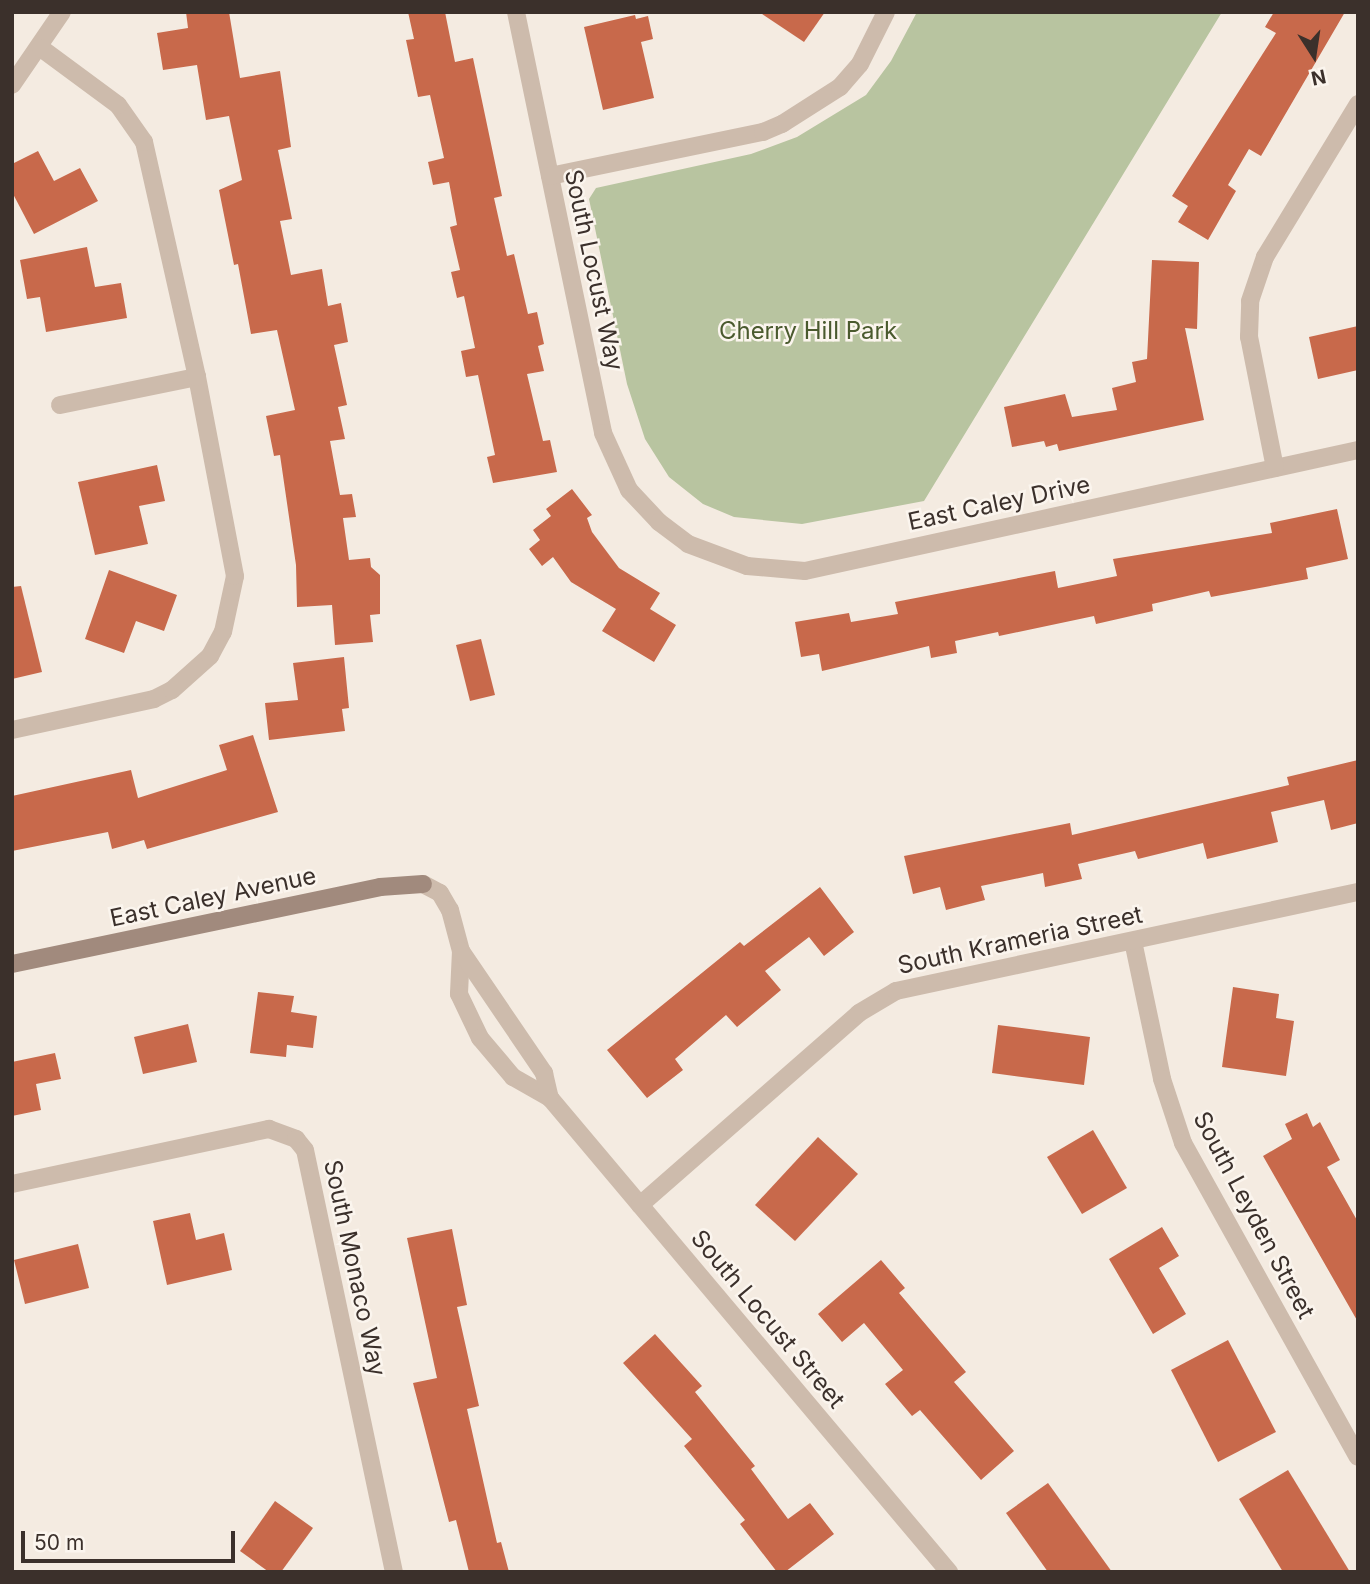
<!DOCTYPE html>
<style>
body{margin:0}
#map{position:relative;width:1370px;height:1584px;overflow:hidden;background:#f4ebe1;font-family:Inter,sans-serif}
div>[style]{position:absolute}
.green>*{inset:0;background:#b8c4a0}
.building>*{inset:0;background:#c8694b}
.street>*{height:18px;margin:-9px;padding:0 9px;transform-origin:9px;border-radius:9px;background:#cdbbac}
.secondary>*{height:18px;margin:-9px;padding:0 9px;transform-origin:9px;border-radius:9px;background:#a18a7d}
span{translate:-50% -50%;white-space:nowrap;text-align:center;line-height:1.15;-webkit-text-stroke:5px #fbf5ee;paint-order:stroke}
.street-label{font-size:24px;color:#3b302b}
.park-label{font-size:24px;color:#4a5a2e}
.frame{position:absolute;inset:0;border:14px solid #3b302b;pointer-events:none}
.north{position:absolute;left:1279px;top:21px;width:70px;height:70px;-webkit-text-stroke:5px #fbf5ee;paint-order:stroke;rotate:168deg;font-size:19px;font-weight:700;line-height:28px;text-align:center;color:#3b302b}
.north::after{content:'';display:block;margin:auto;width:24px;height:32px;background:#3b302b;clip-path:polygon(50% 0,100% 100%,50% 72%,0 100%)}
.scale{position:absolute;left:21px;top:1531px;width:214px;height:32px;box-sizing:border-box;border:4px solid #3b302b;border-top:0;padding-left:9px;font-size:21px;line-height:24px;white-space:nowrap;color:#3b302b;-webkit-text-stroke:5px #fbf5ee;paint-order:stroke}
</style>
<div id="map">
<div class="green">
<div style="clip-path:polygon(917px 12px,1222px 12px,924px 501px,802px 524px,734px 517px,703px 504px,669px 477px,645px 439px,627px 384px,589px 199px,596px 188px,751px 154px,797px 137px,866px 95px,891px 61px)"></div>
</div>
<div class="building">
<div style="clip-path:polygon(186px 12px,229px 12px,240px 78px,280px 71px,291px 147px,278px 150px,292px 219px,280px 221px,291px 275px,322px 269px,328px 306px,341px 303px,348px 342px,334px 345px,347px 405px,338px 407px,345px 439px,330px 441px,340px 495px,352px 494px,356px 517px,343px 518px,349px 560px,370px 558px,371px 567px,380px 575px,380px 614px,370px 615px,373px 642px,335px 645px,332px 605px,297px 607px,296px 565px,280px 455px,274px 456px,266px 416px,295px 410px,277px 330px,251px 334px,238px 264px,234px 265px,219px 190px,242px 180px,229px 116px,206px 120px,197px 65px,163px 70px,157px 33px,188px 28px)"></div>
<div style="clip-path:polygon(408px 12px,445px 12px,455px 62px,473px 58px,502px 196px,494px 198px,507px 256px,514px 254px,528px 314px,537px 312px,544px 344px,538px 346px,544px 371px,527px 374px,543px 441px,550px 440px,557px 472px,493px 483px,487px 457px,495px 455px,478px 375px,466px 377px,461px 351px,475px 348px,464px 296px,457px 298px,451px 272px,460px 270px,450px 227px,457px 225px,449px 182px,433px 185px,428px 162px,444px 158px,430px 95px,418px 97px,406px 40px,414px 39px)"></div>
<div style="clip-path:polygon(759px 12px,825px 12px,804px 42px)"></div>
<div style="clip-path:polygon(1274px 12px,1345px 12px,1261px 156px,1249px 149px,1228px 185px,1236px 191px,1208px 240px,1178px 222px,1188px 206px,1172px 196px,1276px 33px,1265px 27px)"></div>
<div style="clip-path:polygon(635px 15px,636px 19px,648px 16px,653px 39px,641px 42px,654px 98px,603px 110px,584px 27px)"></div>
<div style="clip-path:polygon(38px 151px,54px 181px,80px 168px,98px 201px,34px 234px,12px 192px,12px 164px)"></div>
<div style="clip-path:polygon(87px 247px,95px 287px,121px 283px,127px 318px,46px 332px,40px 297px,27px 299px,20px 260px)"></div>
<div style="clip-path:polygon(1152px 260px,1199px 262px,1197px 329px,1185px 328px,1204px 420px,1059px 451px,1057px 444px,1046px 447px,1044px 441px,1012px 447px,1004px 407px,1065px 394px,1072px 417px,1117px 410px,1112px 388px,1136px 382px,1132px 362px,1147px 359px)"></div>
<div style="clip-path:polygon(1358px 326px,1358px 370px,1318px 379px,1309px 337px)"></div>
<div style="clip-path:polygon(157px 465px,165px 501px,139px 506px,148px 544px,95px 555px,78px 482px)"></div>
<div style="clip-path:polygon(572px 489px,592px 515px,587px 518px,592px 532px,619px 568px,660px 593px,650px 609px,676px 625px,654px 662px,602px 631px,616px 609px,571px 582px,553px 557px,542px 566px,529px 549px,540px 540px,533px 530px,551px 516px,546px 509px)"></div>
<div style="clip-path:polygon(1337px 509px,1348px 559px,1306px 568px,1308px 579px,1211px 597px,1209px 591px,1152px 604px,1153px 611px,1096px 624px,1094px 616px,999px 636px,998px 632px,955px 641px,957px 653px,931px 658px,929px 646px,822px 671px,819px 654px,801px 657px,795px 622px,849px 613px,851px 622px,898px 614px,895px 602px,1055px 571px,1058px 588px,1117px 576px,1113px 559px,1272px 533px,1270px 523px)"></div>
<div style="clip-path:polygon(109px 570px,177px 595px,164px 631px,136px 621px,124px 653px,85px 639px)"></div>
<div style="clip-path:polygon(21px 586px,42px 672px,12px 679px,12px 587px)"></div>
<div style="clip-path:polygon(481px 639px,495px 695px,470px 701px,456px 645px)"></div>
<div style="clip-path:polygon(344px 657px,349px 708px,342px 709px,345px 731px,269px 740px,265px 703px,298px 700px,293px 663px)"></div>
<div style="clip-path:polygon(253px 735px,278px 812px,147px 849px,144px 840px,112px 849px,108px 832px,12px 851px,12px 796px,131px 770px,138px 798px,227px 770px,219px 745px)"></div>
<div style="clip-path:polygon(1358px 760px,1358px 823px,1331px 830px,1324px 800px,1271px 812px,1278px 842px,1207px 859px,1203px 843px,1138px 859px,1135px 851px,1078px 864px,1082px 879px,1045px 887px,1043px 873px,981px 886px,985px 900px,946px 910px,940px 887px,913px 894px,904px 856px,1070px 823px,1072px 835px,1289px 785px,1287px 777px)"></div>
<div style="clip-path:polygon(820px 887px,854px 932px,824px 956px,809px 937px,765px 971px,781px 990px,737px 1027px,726px 1015px,675px 1059px,683px 1070px,647px 1098px,607px 1050px,740px 942px,744px 946px)"></div>
<div style="clip-path:polygon(1233px 987px,1279px 994px,1276px 1018px,1294px 1021px,1286px 1076px,1222px 1067px)"></div>
<div style="clip-path:polygon(258px 992px,294px 996px,291px 1012px,317px 1016px,313px 1048px,287px 1045px,286px 1057px,250px 1053px)"></div>
<div style="clip-path:polygon(188px 1024px,197px 1062px,143px 1074px,134px 1037px)"></div>
<div style="clip-path:polygon(998px 1025px,1090px 1037px,1084px 1085px,992px 1073px)"></div>
<div style="clip-path:polygon(55px 1053px,61px 1079px,36px 1084px,41px 1110px,12px 1116px,12px 1062px)"></div>
<div style="clip-path:polygon(1307px 1113px,1313px 1127px,1320px 1122px,1340px 1160px,1327px 1167px,1358px 1222px,1358px 1322px,1263px 1156px,1292px 1139px,1285px 1124px)"></div>
<div style="clip-path:polygon(1093px 1130px,1127px 1188px,1082px 1214px,1047px 1157px)"></div>
<div style="clip-path:polygon(818px 1137px,858px 1174px,795px 1241px,755px 1205px)"></div>
<div style="clip-path:polygon(190px 1213px,196px 1240px,224px 1233px,232px 1270px,167px 1285px,153px 1221px)"></div>
<div style="clip-path:polygon(1162px 1227px,1179px 1256px,1159px 1268px,1186px 1314px,1153px 1334px,1109px 1259px)"></div>
<div style="clip-path:polygon(452px 1229px,467px 1305px,457px 1307px,479px 1406px,467px 1409px,497px 1543px,501px 1542px,509px 1572px,469px 1572px,456px 1520px,449px 1522px,413px 1383px,437px 1378px,407px 1238px)"></div>
<div style="clip-path:polygon(78px 1244px,89px 1288px,25px 1304px,14px 1260px)"></div>
<div style="clip-path:polygon(881px 1260px,905px 1288px,899px 1293px,966px 1372px,954px 1382px,1014px 1451px,981px 1480px,920px 1410px,912px 1416px,885px 1384px,903px 1370px,864px 1323px,842px 1342px,818px 1314px)"></div>
<div style="clip-path:polygon(655px 1334px,702px 1386px,695px 1392px,755px 1466px,751px 1469px,788px 1519px,810px 1503px,834px 1534px,785px 1572px,777px 1572px,740px 1524px,745px 1520px,684px 1446px,692px 1439px,623px 1363px)"></div>
<div style="clip-path:polygon(1228px 1340px,1276px 1432px,1218px 1462px,1171px 1370px)"></div>
<div style="clip-path:polygon(1288px 1470px,1350px 1572px,1283px 1572px,1239px 1499px)"></div>
<div style="clip-path:polygon(1048px 1483px,1112px 1572px,1048px 1572px,1006px 1513px)"></div>
<div style="clip-path:polygon(275px 1501px,313px 1528px,281px 1572px,269px 1572px,240px 1551px)"></div>
</div>
<div class="street">
<div style="left:516px;top:12px;width:430px;rotate:78.3deg"></div>
<div style="left:603px;top:433px;width:63px;rotate:65.5deg"></div>
<div style="left:629px;top:490px;width:44px;rotate:46.8deg"></div>
<div style="left:659px;top:522px;width:36px;rotate:37deg"></div>
<div style="left:688px;top:544px;width:63px;rotate:20.4deg"></div>
<div style="left:747px;top:566px;width:58px;rotate:4.9deg"></div>
<div style="left:805px;top:571px;width:566px;rotate:-12.34deg"></div>
<div style="left:12px;top:85px;width:88px;rotate:-55.6deg"></div>
<div style="left:550px;top:176px;width:217px;rotate:-11.7deg"></div>
<div style="left:763px;top:132px;width:21px;rotate:-23deg"></div>
<div style="left:782px;top:124px;width:69px;rotate:-32.5deg"></div>
<div style="left:840px;top:87px;width:30px;rotate:-49deg"></div>
<div style="left:860px;top:64px;width:58px;rotate:-63.4deg"></div>
<div style="left:60px;top:405px;width:140px;rotate:-11.6deg"></div>
<div style="left:1275px;top:468px;width:134px;rotate:-101.2deg"></div>
<div style="left:1249px;top:337px;width:36px;rotate:-88deg"></div>
<div style="left:1250px;top:301px;width:46px;rotate:-71.2deg"></div>
<div style="left:1265px;top:257px;width:179px;rotate:-58.7deg"></div>
<div style="left:12px;top:730px;width:145px;rotate:-12.3deg"></div>
<div style="left:154px;top:699px;width:20px;rotate:-27deg"></div>
<div style="left:172px;top:690px;width:51px;rotate:-41.8deg"></div>
<div style="left:210px;top:656px;width:27px;rotate:-62deg"></div>
<div style="left:223px;top:632px;width:57px;rotate:-77.9deg"></div>
<div style="left:235px;top:576px;width:203px;rotate:-100.8deg"></div>
<div style="left:197px;top:377px;width:241px;rotate:-102.7deg"></div>
<div style="left:144px;top:142px;width:45px;rotate:-125.1deg"></div>
<div style="left:118px;top:105px;width:96px;rotate:-143.5deg"></div>
<div style="left:423px;top:884px;width:19px;rotate:28deg"></div>
<div style="left:440px;top:893px;width:20px;rotate:60deg"></div>
<div style="left:450px;top:910px;width:42px;rotate:75deg"></div>
<div style="left:461px;top:951px;width:43px;rotate:92.7deg"></div>
<div style="left:459px;top:994px;width:49px;rotate:64.5deg"></div>
<div style="left:480px;top:1038px;width:51px;rotate:49.8deg"></div>
<div style="left:513px;top:1077px;width:43px;rotate:29.6deg"></div>
<div style="left:550px;top:1098px;width:620px;rotate:49.91deg"></div>
<div style="left:1133px;top:941px;width:141px;rotate:78.1deg"></div>
<div style="left:1162px;top:1079px;width:67px;rotate:71.8deg"></div>
<div style="left:1183px;top:1143px;width:359px;rotate:60.9deg"></div>
<div style="left:461px;top:951px;width:148px;rotate:55.8deg"></div>
<div style="left:544px;top:1073px;width:26px;rotate:77deg"></div>
<div style="left:12px;top:1184px;width:263px;rotate:-12.1deg"></div>
<div style="left:269px;top:1129px;width:29px;rotate:20deg"></div>
<div style="left:296px;top:1139px;width:14px;rotate:51deg"></div>
<div style="left:305px;top:1150px;width:431px;rotate:78.1deg"></div>
<div style="left:640px;top:1205px;width:291px;rotate:-41.2deg"></div>
<div style="left:859px;top:1013px;width:43px;rotate:-30.7deg"></div>
<div style="left:896px;top:991px;width:472px;rotate:-12.1deg"></div>
</div>
<div class="secondary">
<div style="left:12px;top:964px;width:376px;rotate:-11.8deg"></div>
<div style="left:380px;top:887px;width:43px;rotate:-4deg"></div>
</div>
<div class="street-label">
<span style="left:594px;top:270px;rotate:78deg">South Locust Way</span>
<span style="left:999px;top:503px;rotate:-12deg">East Caley Drive</span>
<span style="left:213px;top:897px;rotate:-12deg">East Caley Avenue</span>
<span style="left:1020px;top:940px;rotate:-12deg">South Krameria Street</span>
<span style="left:1254px;top:1215px;rotate:62deg">South Leyden Street</span>
<span style="left:355px;top:1268px;rotate:78deg">South Monaco Way</span>
<span style="left:768px;top:1319px;rotate:50deg">South Locust Street</span>
</div>
<div class="park-label">
<span style="left:808px;top:331px">Cherry Hill Park</span>
</div>
<div class="frame"></div>
<div class="north">N</div>
<div class="scale">50 m</div>
</div>
